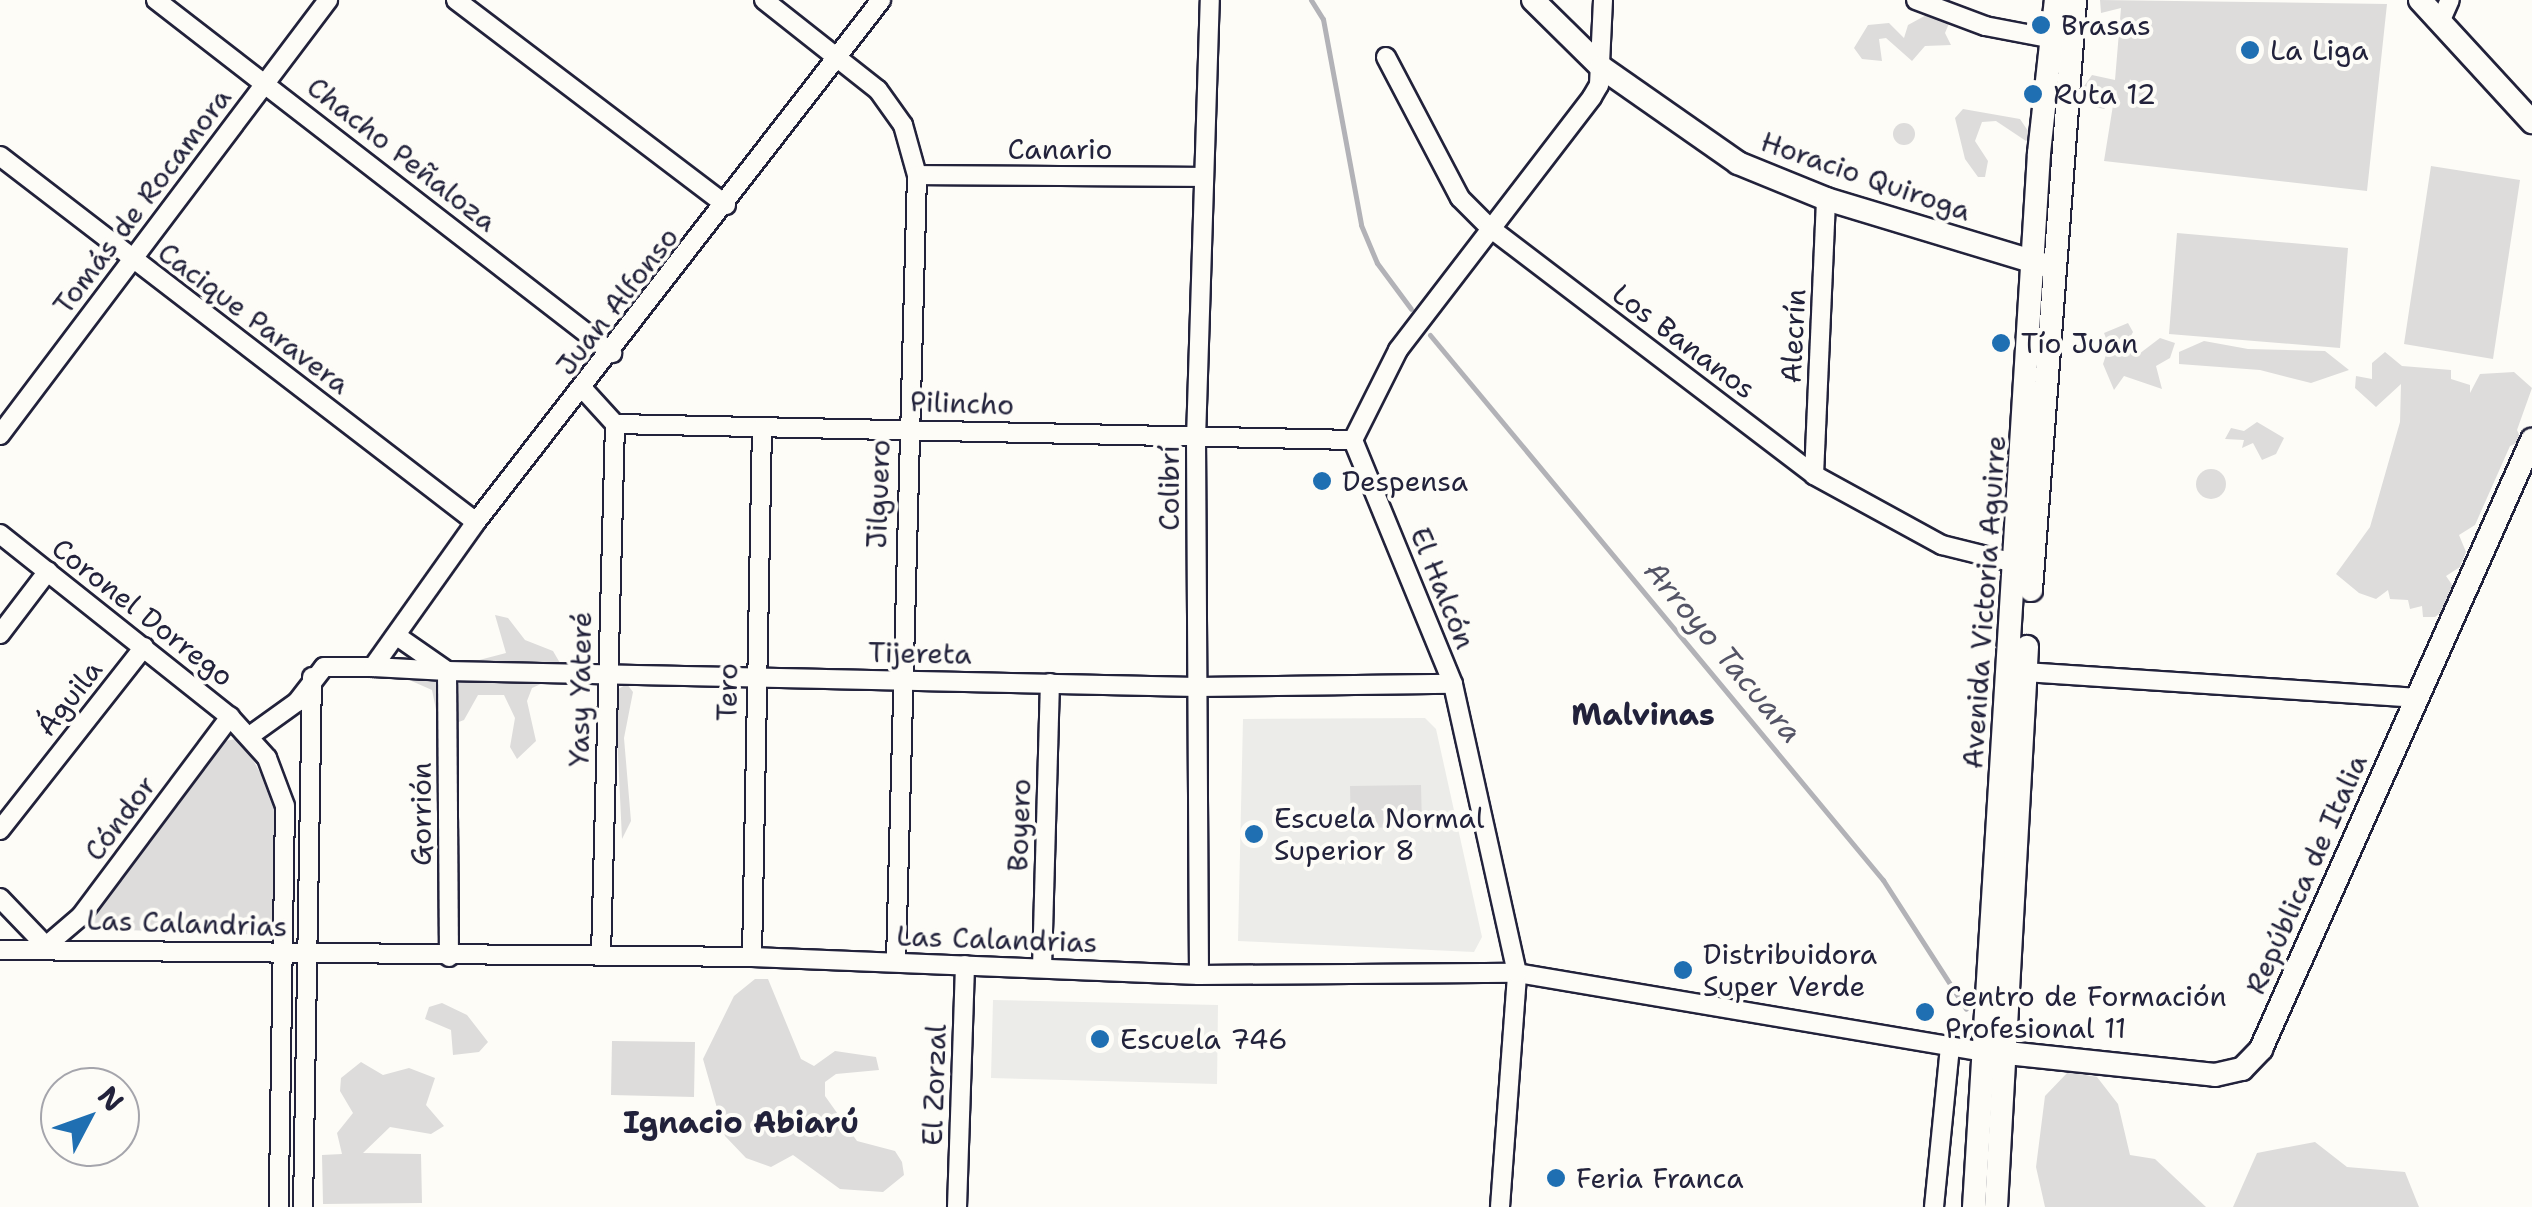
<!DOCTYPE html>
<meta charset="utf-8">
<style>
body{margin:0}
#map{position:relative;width:2532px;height:1207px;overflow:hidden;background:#fdfcf7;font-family:"Shantell Sans",sans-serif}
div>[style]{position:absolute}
.built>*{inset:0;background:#ecece9}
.green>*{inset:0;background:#dddcdb}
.round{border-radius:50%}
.stream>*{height:5px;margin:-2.5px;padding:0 2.5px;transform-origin:2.5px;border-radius:2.5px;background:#b2b2b7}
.roads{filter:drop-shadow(2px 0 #22223b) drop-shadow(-2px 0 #22223b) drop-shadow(0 2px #22223b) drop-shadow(0 -2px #22223b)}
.street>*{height:18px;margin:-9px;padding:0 9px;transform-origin:9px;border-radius:9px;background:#fdfcf7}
.secondary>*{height:22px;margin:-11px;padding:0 11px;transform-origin:11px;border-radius:11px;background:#fdfcf7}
.dots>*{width:28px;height:28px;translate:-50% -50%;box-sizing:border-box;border:5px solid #fdfcf7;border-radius:50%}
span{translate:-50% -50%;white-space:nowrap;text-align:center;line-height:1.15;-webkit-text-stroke:8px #fdfcf7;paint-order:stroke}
.poi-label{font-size:28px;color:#22223b}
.left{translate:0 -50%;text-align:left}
.street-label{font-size:28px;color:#22223b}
.water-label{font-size:30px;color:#545466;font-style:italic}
.neighbourhood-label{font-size:30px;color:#22223b;font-weight:700}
.north{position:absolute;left:40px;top:1067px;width:100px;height:100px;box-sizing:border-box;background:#fdfcf7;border:2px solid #a5a5ac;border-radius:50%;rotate:49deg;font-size:28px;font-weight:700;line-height:40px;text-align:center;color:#22223b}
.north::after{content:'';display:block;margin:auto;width:35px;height:45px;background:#1f6fb2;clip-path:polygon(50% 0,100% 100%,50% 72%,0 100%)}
</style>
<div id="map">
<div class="built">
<div style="clip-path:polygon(1425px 718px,1436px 729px,1482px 937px,1474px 952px,1238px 941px,1243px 719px)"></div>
<div style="clip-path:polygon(993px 1000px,1218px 1005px,1217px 1084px,991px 1078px)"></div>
</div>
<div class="green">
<div style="clip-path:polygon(2100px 0,2387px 4px,2367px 191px,2104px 161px,2114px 99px,2104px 109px,2091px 106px,2080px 92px,2092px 75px,2115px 80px,2121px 8px,2101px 13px)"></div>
<div style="clip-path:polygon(1930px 13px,1950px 21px,1945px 33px,1951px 45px,1925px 46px,1912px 61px,1886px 38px,1879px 39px,1882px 61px,1862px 59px,1854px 48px,1868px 25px,1889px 23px,1904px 38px,1908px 25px)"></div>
<div style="clip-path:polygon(1963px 109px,2020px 119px,2032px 137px,2026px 141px,1996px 121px,1982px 122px,1975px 141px,1988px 161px,1985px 177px,1978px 177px,1965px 159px,1955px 118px)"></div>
<div class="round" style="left:1893px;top:123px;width:22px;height:22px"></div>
<div style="clip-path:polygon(2431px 166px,2520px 180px,2493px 359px,2404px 344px)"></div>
<div style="clip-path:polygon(2177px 233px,2348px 248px,2340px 348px,2169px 334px)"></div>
<div style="clip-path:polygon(2128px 323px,2133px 332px,2127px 343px,2139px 354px,2160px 338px,2175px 343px,2170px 358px,2156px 366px,2162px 389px,2124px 376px,2114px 390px,2103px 364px,2109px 346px,2104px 333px)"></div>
<div style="clip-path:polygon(2204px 341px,2248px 349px,2325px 351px,2349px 370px,2311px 383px,2260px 370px,2179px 364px,2179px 352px)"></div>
<div style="clip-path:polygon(2385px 352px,2402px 366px,2451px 370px,2451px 379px,2470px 385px,2470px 393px,2480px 374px,2514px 372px,2532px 388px,2517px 430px,2522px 441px,2510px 446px,2475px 525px,2459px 535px,2466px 552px,2460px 567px,2446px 576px,2455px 589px,2448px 594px,2453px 603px,2435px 617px,2423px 617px,2422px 606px,2410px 609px,2408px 600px,2390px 599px,2388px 590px,2376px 599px,2359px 593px,2336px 574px,2370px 527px,2400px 422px,2401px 384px,2376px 407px,2355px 388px,2356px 376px,2372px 379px,2372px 363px)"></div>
<div style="clip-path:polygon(2257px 422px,2284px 438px,2276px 454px,2262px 460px,2253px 443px,2242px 448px,2244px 440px,2225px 439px,2231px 428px,2244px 431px)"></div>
<div class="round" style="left:2196px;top:469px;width:30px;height:30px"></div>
<div style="clip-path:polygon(495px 615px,508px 618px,525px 640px,553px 651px,560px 663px,556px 677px,532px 688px,527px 701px,536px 741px,517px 759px,510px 747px,515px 718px,504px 695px,478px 695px,464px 720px,440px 729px,432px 690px,407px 679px,506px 653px)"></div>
<div style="clip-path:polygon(627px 684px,633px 692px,624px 738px,631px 821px,622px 839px,615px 691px)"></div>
<div style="clip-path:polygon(241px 738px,279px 807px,274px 935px,96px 929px,91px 916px,225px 741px)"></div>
<div style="clip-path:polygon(1421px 785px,1422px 827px,1351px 828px,1350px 786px)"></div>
<div style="clip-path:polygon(755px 979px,768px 979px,801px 1059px,814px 1066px,835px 1051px,876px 1057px,879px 1070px,836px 1074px,825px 1082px,825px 1096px,857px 1141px,895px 1151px,902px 1162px,904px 1175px,883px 1192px,840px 1189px,793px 1155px,771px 1167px,746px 1158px,725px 1136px,703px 1059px,734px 996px)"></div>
<div style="clip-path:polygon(442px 1003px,467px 1015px,488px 1042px,479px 1052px,453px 1055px,451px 1030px,425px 1019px,429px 1007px)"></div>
<div style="clip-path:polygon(612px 1041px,695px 1042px,694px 1097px,611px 1095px)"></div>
<div style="clip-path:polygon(361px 1062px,383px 1075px,409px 1068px,435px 1078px,426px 1105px,444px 1126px,431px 1134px,390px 1127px,363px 1153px,421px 1154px,422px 1203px,323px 1204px,322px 1155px,342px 1154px,337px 1133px,353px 1113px,340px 1091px,341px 1078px)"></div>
<div style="clip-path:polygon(2068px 1072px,2097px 1077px,2118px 1104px,2130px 1155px,2155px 1159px,2206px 1207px,2045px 1207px,2036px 1167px,2045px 1096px)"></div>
<div style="clip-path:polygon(2315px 1142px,2347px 1167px,2405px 1172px,2419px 1207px,2233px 1207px,2257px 1153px)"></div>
</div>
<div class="stream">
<div style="left:1311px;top:0;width:22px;rotate:58deg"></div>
<div style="left:1323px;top:19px;width:209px;rotate:79.5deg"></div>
<div style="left:1361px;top:225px;width:41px;rotate:67.2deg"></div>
<div style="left:1377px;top:263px;width:57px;rotate:53.5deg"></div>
<div style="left:1430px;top:335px;width:709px;rotate:50.27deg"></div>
<div style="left:1883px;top:880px;width:153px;rotate:57.2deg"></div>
</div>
<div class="roads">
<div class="street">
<div style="left:156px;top:0;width:577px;rotate:37.74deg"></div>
<div style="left:456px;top:0;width:339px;rotate:37.2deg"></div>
<div style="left:764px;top:0;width:145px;rotate:38.3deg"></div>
<div style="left:878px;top:90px;width:43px;rotate:54.5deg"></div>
<div style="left:903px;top:125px;width:52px;rotate:74.4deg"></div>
<div style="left:917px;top:175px;width:787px;rotate:91.53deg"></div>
<div style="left:1916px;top:0;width:74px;rotate:20.6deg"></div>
<div style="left:1985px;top:26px;width:80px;rotate:10.8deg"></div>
<div style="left:2440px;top:22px;width:24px;rotate:-66deg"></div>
<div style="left:1386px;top:57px;width:159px;rotate:62.3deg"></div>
<div style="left:1460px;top:198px;width:41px;rotate:45deg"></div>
<div style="left:1489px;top:227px;width:409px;rotate:37.3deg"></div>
<div style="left:1814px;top:475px;width:146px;rotate:28.7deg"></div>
<div style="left:1942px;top:545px;width:83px;rotate:13.9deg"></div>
<div style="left:0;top:156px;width:600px;rotate:37.56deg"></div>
<div style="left:917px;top:175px;width:286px;rotate:0.4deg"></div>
<div style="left:584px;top:390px;width:46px;rotate:47.6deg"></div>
<div style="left:615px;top:424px;width:738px;rotate:1.24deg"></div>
<div style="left:0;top:435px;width:545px;rotate:-52.98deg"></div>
<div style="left:1814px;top:475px;width:276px;rotate:-87.5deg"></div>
<div style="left:0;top:534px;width:294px;rotate:38.5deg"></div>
<div style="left:230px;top:717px;width:55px;rotate:47.9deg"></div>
<div style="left:267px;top:758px;width:51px;rotate:69.4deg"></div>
<div style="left:285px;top:806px;width:401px;rotate:90.9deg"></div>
<div style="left:0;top:634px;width:79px;rotate:-52.7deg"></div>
<div style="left:397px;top:636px;width:61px;rotate:35deg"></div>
<div style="left:447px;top:671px;width:750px;rotate:1.22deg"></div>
<div style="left:1197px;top:687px;width:256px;rotate:-0.7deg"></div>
<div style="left:373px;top:667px;width:74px;rotate:3.1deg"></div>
<div style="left:447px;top:671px;width:286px;rotate:89.6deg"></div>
<div style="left:2026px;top:672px;width:392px;rotate:3.8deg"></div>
<div style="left:251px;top:735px;width:57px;rotate:-35.7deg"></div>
<div style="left:297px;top:702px;width:44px;rotate:-52.4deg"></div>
<div style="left:324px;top:667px;width:49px"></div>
<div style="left:373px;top:667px;width:178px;rotate:-54.6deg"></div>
<div style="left:476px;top:522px;width:661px;rotate:-52.19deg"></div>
<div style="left:0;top:830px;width:233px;rotate:-51.8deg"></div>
<div style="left:0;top:898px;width:66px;rotate:46.2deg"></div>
<div style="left:46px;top:946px;width:46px;rotate:-40.6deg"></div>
<div style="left:81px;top:916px;width:249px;rotate:-53.2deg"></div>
<div style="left:0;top:950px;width:752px;rotate:0.53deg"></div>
<div style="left:752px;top:957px;width:447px;rotate:2.3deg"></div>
<div style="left:1199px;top:975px;width:318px;rotate:-0.4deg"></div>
<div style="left:1517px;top:973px;width:482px;rotate:9.6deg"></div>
<div style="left:601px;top:955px;width:531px;rotate:-88.49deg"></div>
<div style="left:752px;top:957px;width:530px;rotate:-88.92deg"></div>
<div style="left:1042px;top:968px;width:285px;rotate:-88.4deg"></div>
<div style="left:1199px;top:975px;width:536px;rotate:-90.32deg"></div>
<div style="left:1196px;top:439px;width:439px;rotate:-88.2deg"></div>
<div style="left:303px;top:1207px;width:530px;rotate:-89.03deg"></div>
<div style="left:957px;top:1207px;width:242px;rotate:-88.1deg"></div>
<div style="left:1500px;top:1207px;width:235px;rotate:-85.8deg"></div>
<div style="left:1517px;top:973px;width:296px;rotate:-102.5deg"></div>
<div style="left:1453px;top:684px;width:264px;rotate:-112.3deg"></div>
<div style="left:1353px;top:440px;width:101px;rotate:-63.4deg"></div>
<div style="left:1398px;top:350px;width:319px;rotate:-52.5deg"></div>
<div style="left:1592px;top:97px;width:14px;rotate:-60deg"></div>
<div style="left:1599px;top:85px;width:85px;rotate:-87.3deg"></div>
<div style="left:1934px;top:1207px;width:160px;rotate:-84.3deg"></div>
</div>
<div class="secondary">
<div style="left:1533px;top:0;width:95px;rotate:44.6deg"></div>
<div style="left:1601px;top:67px;width:167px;rotate:35deg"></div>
<div style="left:1738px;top:163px;width:95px;rotate:22.2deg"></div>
<div style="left:1826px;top:199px;width:229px;rotate:16.8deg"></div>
<div style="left:2420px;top:0;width:166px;rotate:47.4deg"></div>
<div style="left:2031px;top:590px;width:592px;rotate:-85.73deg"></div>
<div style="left:2007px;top:1053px;width:209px;rotate:6deg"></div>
<div style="left:2215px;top:1075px;width:28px;rotate:-13deg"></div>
<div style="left:2242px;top:1069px;width:28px;rotate:-46deg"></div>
<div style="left:2261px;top:1049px;width:667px;rotate:-66.01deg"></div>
<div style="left:1974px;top:1207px;width:1056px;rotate:-86.47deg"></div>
<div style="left:2039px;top:153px;width:154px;rotate:-83.7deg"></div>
<div style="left:1996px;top:1207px;width:561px;rotate:-86.83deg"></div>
</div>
</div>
<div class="dots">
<div style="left:2041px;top:25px;background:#1f6fb2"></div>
<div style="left:2250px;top:50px;background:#1f6fb2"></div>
<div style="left:2033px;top:94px;background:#1f6fb2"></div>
<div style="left:2001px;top:343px;background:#1f6fb2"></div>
<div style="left:1322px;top:481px;background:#1f6fb2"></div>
<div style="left:1254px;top:834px;background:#1f6fb2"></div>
<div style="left:1683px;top:970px;background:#1f6fb2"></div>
<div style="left:1925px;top:1012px;background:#1f6fb2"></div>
<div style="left:1100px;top:1039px;background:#1f6fb2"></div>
<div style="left:1556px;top:1178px;background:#1f6fb2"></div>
</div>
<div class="poi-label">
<span class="left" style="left:2061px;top:25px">Brasas</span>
<span class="left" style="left:2270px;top:50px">La Liga</span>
<span class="left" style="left:2053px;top:94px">Ruta 12</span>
<span class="left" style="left:2021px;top:343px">Tío Juan</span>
<span class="left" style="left:1342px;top:481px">Despensa</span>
<span class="left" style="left:1274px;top:834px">Escuela Normal<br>Superior 8</span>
<span class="left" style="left:1703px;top:970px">Distribuidora<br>Super Verde</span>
<span class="left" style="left:1945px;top:1012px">Centro de Formación<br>Profesional 11</span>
<span class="left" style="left:1120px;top:1039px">Escuela 746</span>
<span class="left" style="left:1576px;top:1178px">Feria Franca</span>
</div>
<div class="street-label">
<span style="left:1060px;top:149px">Canario</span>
<span style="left:402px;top:154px;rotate:38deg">Chacho Peñaloza</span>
<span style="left:1866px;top:176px;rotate:19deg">Horacio Quiroga</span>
<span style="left:142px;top:201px;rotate:-53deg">Tomás de Rocamora</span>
<span style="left:617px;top:301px;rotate:-52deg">Juan Alfonso</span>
<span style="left:254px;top:318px;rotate:37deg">Cacique Paravera</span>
<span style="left:1793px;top:336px;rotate:-87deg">Alecrín</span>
<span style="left:1684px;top:341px;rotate:37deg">Los Bananos</span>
<span style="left:962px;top:403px;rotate:2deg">Pilincho</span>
<span style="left:1169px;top:488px;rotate:-90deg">Colibrí</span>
<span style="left:878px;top:494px;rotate:-88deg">Jilguero</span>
<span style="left:1443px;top:588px;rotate:68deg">El Halcón</span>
<span style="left:1984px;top:602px;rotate:-86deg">Avenida Victoria Aguirre</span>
<span style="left:143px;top:612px;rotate:38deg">Coronel Dorrego</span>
<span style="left:920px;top:653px;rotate:1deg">Tijereta</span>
<span style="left:580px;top:689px;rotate:-89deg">Yasy Yateré</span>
<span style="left:727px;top:692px;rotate:-89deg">Tero</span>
<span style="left:69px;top:698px;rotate:-52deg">Águila</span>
<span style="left:421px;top:814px;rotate:-90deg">Gorrión</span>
<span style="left:120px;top:818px;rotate:-53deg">Cóndor</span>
<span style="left:1019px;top:825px;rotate:-88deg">Boyero</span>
<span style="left:2306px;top:874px;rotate:-66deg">República de Italia</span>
<span style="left:187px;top:923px;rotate:2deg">Las Calandrias</span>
<span style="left:997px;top:939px;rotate:2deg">Las Calandrias</span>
<span style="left:934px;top:1085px;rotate:-88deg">El Zorzal</span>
</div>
<div class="water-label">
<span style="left:1723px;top:652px;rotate:50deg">Arroyo Tacuara</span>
</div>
<div class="neighbourhood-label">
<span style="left:1643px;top:715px">Malvinas</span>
<span style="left:741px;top:1123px">Ignacio Abiarú</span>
</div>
<div class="north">N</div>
</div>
